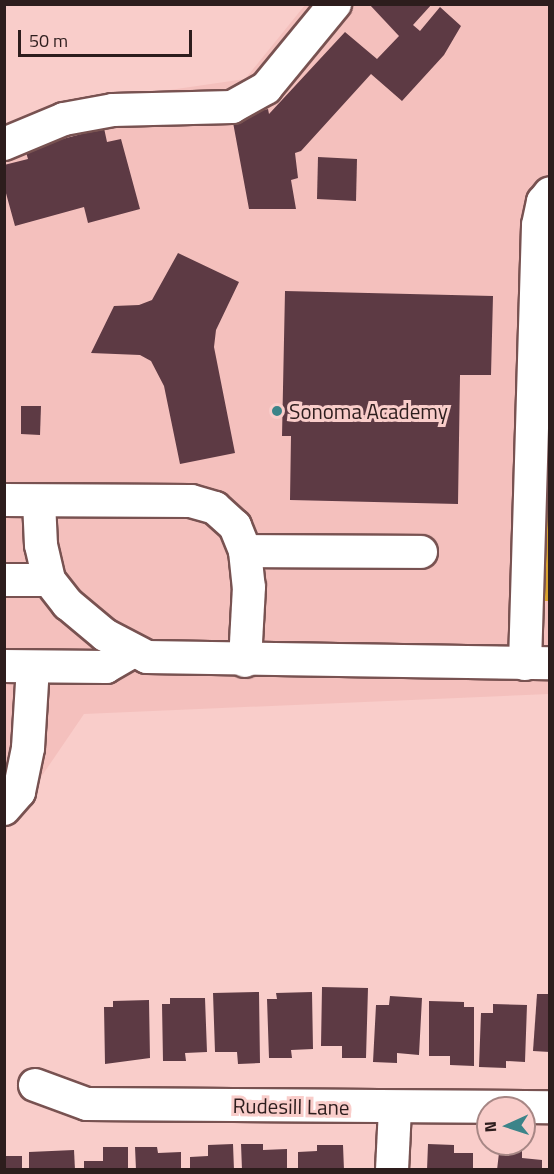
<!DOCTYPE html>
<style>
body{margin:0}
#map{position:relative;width:554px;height:1174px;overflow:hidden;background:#f9cdca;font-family:"Titillium Web",sans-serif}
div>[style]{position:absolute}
.built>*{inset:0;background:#f4c0bd}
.green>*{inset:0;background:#daa32f}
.building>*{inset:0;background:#5d3a44}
.roads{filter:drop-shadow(2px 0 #785251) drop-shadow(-2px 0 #785251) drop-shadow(0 2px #785251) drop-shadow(0 -2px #785251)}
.minor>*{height:32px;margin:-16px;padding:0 16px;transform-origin:16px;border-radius:16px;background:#fff}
.dots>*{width:16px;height:16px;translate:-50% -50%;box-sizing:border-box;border:3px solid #f9cdca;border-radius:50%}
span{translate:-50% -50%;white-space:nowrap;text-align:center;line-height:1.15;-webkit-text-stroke:6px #f9cdca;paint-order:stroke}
.poi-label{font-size:21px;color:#2d1d1d}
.left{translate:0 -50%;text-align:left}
.street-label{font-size:21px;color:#2d1d1d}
.frame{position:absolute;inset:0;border:6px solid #2d1d1d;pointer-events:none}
.north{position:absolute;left:476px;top:1096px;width:60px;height:60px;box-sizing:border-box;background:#f9cdca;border:2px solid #a78785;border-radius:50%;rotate:267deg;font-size:16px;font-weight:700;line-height:24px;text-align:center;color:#2d1d1d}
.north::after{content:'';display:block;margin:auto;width:21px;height:27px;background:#3c8489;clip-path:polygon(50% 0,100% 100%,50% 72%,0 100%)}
.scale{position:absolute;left:18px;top:30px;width:174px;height:27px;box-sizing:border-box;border:3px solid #2d1d1d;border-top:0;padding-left:8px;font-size:18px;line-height:21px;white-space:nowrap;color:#2d1d1d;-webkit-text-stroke:4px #f9cdca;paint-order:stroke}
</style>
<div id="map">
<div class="built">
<div style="clip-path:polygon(305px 5px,549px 5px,549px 694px,84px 714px,5px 830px,5px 128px,39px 109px,245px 79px)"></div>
</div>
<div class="green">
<div style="clip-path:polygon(549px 244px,550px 601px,539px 601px)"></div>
</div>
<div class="building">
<div style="clip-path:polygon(369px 4px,432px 4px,413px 25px,420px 31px,440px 7px,461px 26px,444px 55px,402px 101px,371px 74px,301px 151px,295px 153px,298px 178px,291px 180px,296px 209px,249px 209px,232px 117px,268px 109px,269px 114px,345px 32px,377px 59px,399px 36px)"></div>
<div style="clip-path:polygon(104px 128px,107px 142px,121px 139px,140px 209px,88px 223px,84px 207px,15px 226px,4px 186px,4px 165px,28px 159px,25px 149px)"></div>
<div style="clip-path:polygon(318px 157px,357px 159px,356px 201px,317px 199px)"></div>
<div style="clip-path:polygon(178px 253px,239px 282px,216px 330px,214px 347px,235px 453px,180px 464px,164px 386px,151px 361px,140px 355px,91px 353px,114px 306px,139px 305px,152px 300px)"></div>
<div style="clip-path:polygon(285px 291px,493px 296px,491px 375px,460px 375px,458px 504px,290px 500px,291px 436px,282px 436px)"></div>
<div style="clip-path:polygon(21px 406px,41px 406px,40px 435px,21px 434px)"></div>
<div style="clip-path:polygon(322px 987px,368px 988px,366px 1058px,342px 1058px,342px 1046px,321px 1046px)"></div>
<div style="clip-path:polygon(259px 992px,260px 1063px,238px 1064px,237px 1052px,215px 1052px,213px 993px)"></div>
<div style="clip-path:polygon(312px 992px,313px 1049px,291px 1050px,292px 1058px,269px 1058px,267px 999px,277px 999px,276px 993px)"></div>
<div style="clip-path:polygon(537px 994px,550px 994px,550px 1052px,533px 1051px)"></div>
<div style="clip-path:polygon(390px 996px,422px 998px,419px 1055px,397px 1053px,397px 1063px,373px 1062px,376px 1005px,389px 1005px)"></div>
<div style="clip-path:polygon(170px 998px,205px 998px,207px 1052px,185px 1053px,186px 1061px,163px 1061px,162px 1004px,170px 1004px)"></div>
<div style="clip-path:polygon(149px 1000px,150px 1058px,105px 1064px,104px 1007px,113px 1007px,113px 1001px)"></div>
<div style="clip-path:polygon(429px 1001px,464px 1002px,464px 1007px,474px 1007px,474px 1066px,450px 1065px,450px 1056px,429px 1056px)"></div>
<div style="clip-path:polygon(493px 1004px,527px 1005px,525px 1062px,506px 1061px,506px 1068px,479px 1067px,481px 1013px,493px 1013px)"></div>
<div style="clip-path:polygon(233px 1144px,234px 1170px,190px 1170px,190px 1157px,208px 1156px,208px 1145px)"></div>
<div style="clip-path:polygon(241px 1144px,263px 1144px,263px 1150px,287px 1149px,287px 1170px,242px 1170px)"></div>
<div style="clip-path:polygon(428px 1144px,454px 1145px,454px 1153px,473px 1153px,473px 1170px,427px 1170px)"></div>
<div style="clip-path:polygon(500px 1144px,522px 1146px,522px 1158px,542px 1160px,542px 1170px,497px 1170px)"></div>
<div style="clip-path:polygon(317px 1145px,343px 1145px,344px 1170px,298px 1170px,298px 1152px,317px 1151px)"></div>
<div style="clip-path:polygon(103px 1147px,128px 1147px,128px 1170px,84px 1170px,84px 1161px,103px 1161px)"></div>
<div style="clip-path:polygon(135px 1147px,157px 1147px,158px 1153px,181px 1152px,181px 1170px,136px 1170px)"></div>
<div style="clip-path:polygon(74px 1150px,75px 1170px,29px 1170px,29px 1152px)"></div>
<div style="clip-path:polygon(4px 1156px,22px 1156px,22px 1170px,4px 1170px)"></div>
</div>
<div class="roads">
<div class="minor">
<div style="left:4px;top:144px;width:65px;rotate:-22.6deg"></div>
<div style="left:64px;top:119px;width:50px;rotate:-10.4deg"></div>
<div style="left:113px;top:110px;width:119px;rotate:-1.4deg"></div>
<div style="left:232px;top:107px;width:39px;rotate:-29deg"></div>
<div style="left:266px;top:88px;width:109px;rotate:-50.6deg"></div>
<div style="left:4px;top:500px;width:187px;rotate:0.3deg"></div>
<div style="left:191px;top:501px;width:25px;rotate:16deg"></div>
<div style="left:215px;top:508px;width:27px;rotate:42deg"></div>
<div style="left:235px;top:526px;width:27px;rotate:68deg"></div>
<div style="left:245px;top:551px;width:36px;rotate:84deg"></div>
<div style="left:249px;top:587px;width:74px;rotate:93.1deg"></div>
<div style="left:39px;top:501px;width:44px;rotate:87.4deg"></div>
<div style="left:41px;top:545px;width:36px;rotate:77deg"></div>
<div style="left:49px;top:580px;width:31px;rotate:52deg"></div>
<div style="left:68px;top:604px;width:48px;rotate:40deg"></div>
<div style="left:105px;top:635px;width:47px;rotate:27.6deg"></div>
<div style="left:147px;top:657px;width:403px;rotate:0.9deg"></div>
<div style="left:245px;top:551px;width:176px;rotate:0.3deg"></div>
<div style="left:4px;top:580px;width:45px"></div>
<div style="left:525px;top:664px;width:439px;rotate:-88.3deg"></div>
<div style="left:538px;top:225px;width:24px;rotate:-78deg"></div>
<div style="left:543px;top:202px;width:11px;rotate:-52deg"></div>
<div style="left:4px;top:666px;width:102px;rotate:0.6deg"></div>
<div style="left:106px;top:667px;width:32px;rotate:-30deg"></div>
<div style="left:4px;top:809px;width:23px;rotate:-49deg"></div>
<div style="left:19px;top:792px;width:45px;rotate:-78.4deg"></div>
<div style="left:28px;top:748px;width:81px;rotate:-86.5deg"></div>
<div style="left:35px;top:1085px;width:55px;rotate:20.1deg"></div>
<div style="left:87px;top:1104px;width:463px;rotate:0.4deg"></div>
<div style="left:392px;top:1170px;width:62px;rotate:-87.2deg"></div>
</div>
</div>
<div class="dots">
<div style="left:277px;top:411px;background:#3c8489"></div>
</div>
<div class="poi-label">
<span class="left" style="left:289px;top:411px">Sonoma Academy</span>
</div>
<div class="street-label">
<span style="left:291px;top:1106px;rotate:1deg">Rudesill Lane</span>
</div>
<div class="frame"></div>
<div class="north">N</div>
<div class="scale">50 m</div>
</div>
